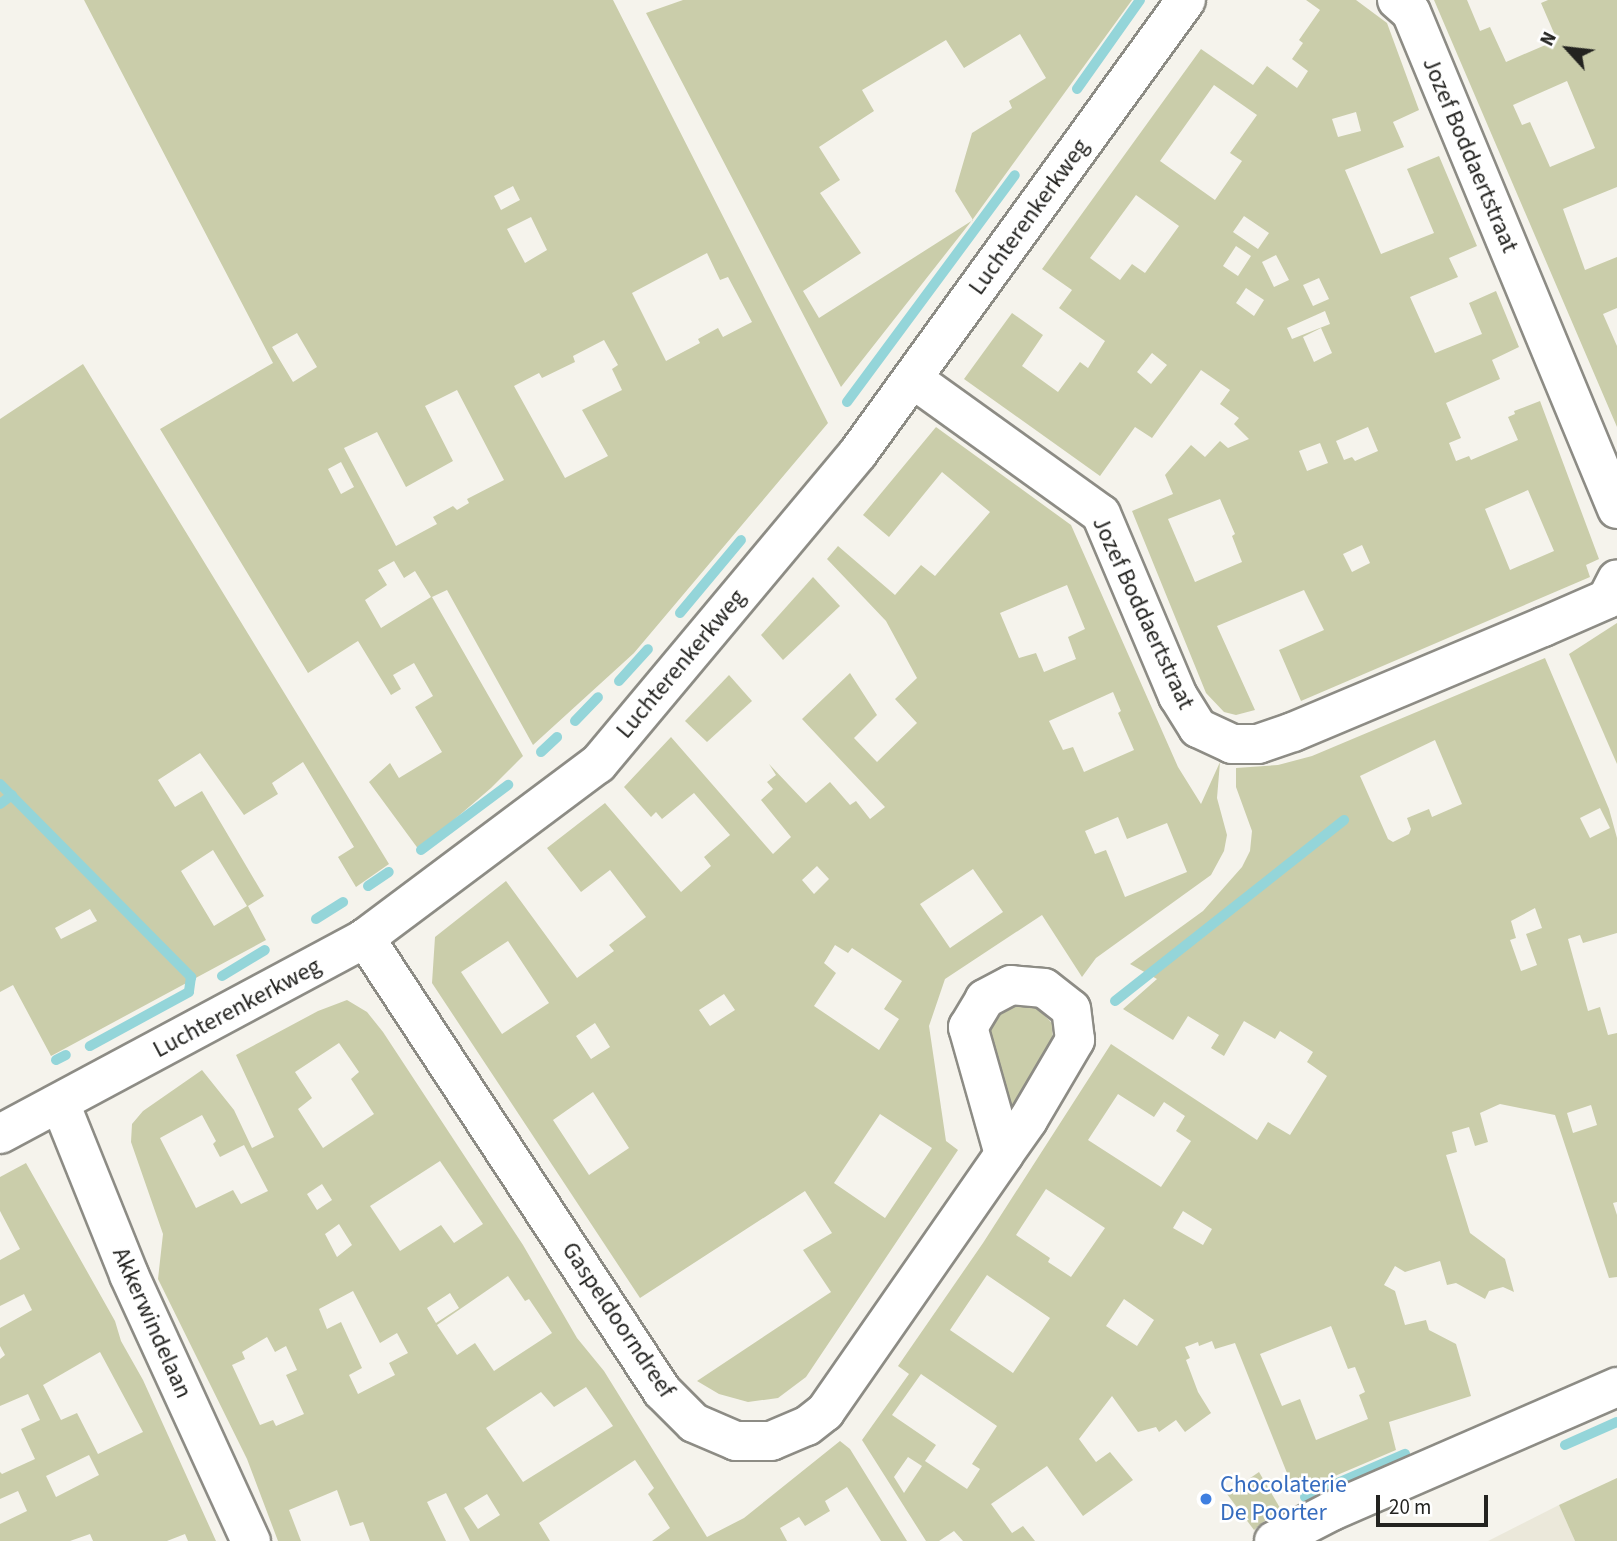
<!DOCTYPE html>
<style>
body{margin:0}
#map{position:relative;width:1617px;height:1541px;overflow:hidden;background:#f5f3ec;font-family:"Source Sans 3",sans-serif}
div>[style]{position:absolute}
.built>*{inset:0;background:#ebe8da}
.green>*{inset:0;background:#cacdaa}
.stream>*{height:10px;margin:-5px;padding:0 5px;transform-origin:5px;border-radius:5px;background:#94d5d9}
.roads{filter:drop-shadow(2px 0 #8d8c85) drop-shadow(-2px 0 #8d8c85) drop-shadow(0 2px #8d8c85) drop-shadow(0 -2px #8d8c85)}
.minor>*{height:38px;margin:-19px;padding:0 19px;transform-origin:19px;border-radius:19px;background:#fff}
.secondary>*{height:38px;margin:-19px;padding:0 19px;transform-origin:19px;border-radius:19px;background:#fff}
.dots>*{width:19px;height:19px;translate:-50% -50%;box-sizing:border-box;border:4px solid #fff;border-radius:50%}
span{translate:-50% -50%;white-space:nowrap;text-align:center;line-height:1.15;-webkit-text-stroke:5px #fff;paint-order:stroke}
.street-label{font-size:24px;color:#232320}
.shop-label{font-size:24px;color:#366cbe}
.left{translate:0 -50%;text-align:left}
.north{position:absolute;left:1533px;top:14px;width:70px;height:70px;-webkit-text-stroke:5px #fff;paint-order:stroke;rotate:297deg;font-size:19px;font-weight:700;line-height:28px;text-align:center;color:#232320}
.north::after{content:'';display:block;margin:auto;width:24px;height:32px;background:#232320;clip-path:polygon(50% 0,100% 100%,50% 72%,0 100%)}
.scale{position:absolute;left:1376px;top:1495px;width:112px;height:32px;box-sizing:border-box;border:4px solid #232320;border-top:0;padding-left:9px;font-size:21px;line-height:24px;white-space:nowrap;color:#232320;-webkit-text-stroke:5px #fff;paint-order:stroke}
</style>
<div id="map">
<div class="built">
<div style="clip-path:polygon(1559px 1505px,1575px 1541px,1488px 1541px)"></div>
</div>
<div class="green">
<div style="clip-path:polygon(evenodd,84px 0,613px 0,828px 423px,634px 653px,533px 745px,447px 590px,432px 597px,523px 756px,491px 788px,419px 850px,369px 782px,390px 763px,399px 778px,442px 752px,415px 707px,433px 696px,414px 663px,393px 675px,401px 689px,391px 695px,358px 641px,308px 673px,160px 429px,273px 363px,84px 0,513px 186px,520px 200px,501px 210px,494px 196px,513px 186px,84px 0,531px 217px,547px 250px,525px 263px,507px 229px,531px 217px,84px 0,707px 253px,720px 280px,728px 277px,752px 322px,723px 337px,718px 328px,698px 339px,700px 343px,666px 361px,632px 293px,707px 253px,84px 0,297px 333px,317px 367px,293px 382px,272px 347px,297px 333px,84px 0,604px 340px,618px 365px,612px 369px,622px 390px,582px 410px,608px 456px,565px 478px,514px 386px,539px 373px,542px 378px,575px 362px,573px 356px,604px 340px,84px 0,457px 390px,504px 480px,467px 499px,469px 503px,457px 510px,453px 506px,433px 517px,437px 524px,396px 546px,344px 448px,377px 432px,406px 487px,453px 461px,425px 406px,457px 390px,84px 0,341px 462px,354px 487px,341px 494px,328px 469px,341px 462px,84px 0,394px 561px,404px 578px,415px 571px,431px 597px,381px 628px,365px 600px,387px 585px,378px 570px,394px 561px)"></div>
<div style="clip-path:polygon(evenodd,683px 0,1132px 0,973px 219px,841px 387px,646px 13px,683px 0,1020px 34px,1046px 78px,1009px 101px,1012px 108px,972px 133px,955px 191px,973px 220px,819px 318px,803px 291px,861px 253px,820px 193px,840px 180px,819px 147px,874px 111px,862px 90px,946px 40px,964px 68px,1020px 34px)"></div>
<div style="clip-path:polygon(evenodd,1306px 0,1356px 0,1387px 23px,1419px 110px,1393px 122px,1404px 147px,1345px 170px,1381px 254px,1434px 233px,1407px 169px,1439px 156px,1477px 246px,1449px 258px,1458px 277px,1410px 297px,1435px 353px,1482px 334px,1469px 303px,1496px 291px,1519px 347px,1492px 360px,1500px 379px,1446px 403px,1461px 438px,1449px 443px,1456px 461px,1469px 456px,1471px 460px,1518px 440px,1508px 417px,1515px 414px,1514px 411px,1540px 401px,1599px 559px,1586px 565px,1590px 577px,1301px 701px,1279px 650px,1324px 630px,1304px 590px,1217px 626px,1255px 710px,1236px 715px,1224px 712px,1206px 693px,1132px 511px,1173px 494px,1165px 475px,1191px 445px,1205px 457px,1220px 441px,1228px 448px,1249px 439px,1234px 424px,1239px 418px,1220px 404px,1230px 390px,1201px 370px,1152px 438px,1135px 427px,1100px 476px,964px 379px,1012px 313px,1043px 335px,1022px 366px,1058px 392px,1080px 362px,1088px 368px,1105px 341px,1059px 308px,1072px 290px,1042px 269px,1201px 49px,1253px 85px,1267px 66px,1297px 88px,1308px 71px,1292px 59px,1303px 43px,1299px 40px,1320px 10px,1306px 0,1214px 85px,1257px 115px,1230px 153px,1242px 161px,1215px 200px,1160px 161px,1214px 85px,1306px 0,1356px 112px,1361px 131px,1338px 137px,1332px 119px,1356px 112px,1306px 0,1136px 195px,1179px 226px,1145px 273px,1132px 264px,1120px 280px,1090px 258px,1136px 195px,1306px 0,1244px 216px,1269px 233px,1258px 249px,1233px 232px,1244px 216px,1306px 0,1236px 246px,1251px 256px,1238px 276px,1223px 266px,1236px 246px,1306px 0,1276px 255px,1289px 280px,1274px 287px,1262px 262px,1276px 255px,1306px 0,1319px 278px,1329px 299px,1313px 306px,1303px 285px,1319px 278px,1306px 0,1246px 288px,1264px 300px,1254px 316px,1236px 303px,1246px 288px,1306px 0,1325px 311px,1330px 324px,1292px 339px,1287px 328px,1325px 311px,1306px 0,1321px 328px,1332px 353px,1314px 362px,1303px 337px,1321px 328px,1306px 0,1152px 353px,1167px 365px,1151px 384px,1137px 372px,1152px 353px,1306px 0,1368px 427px,1378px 451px,1355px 461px,1352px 457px,1344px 460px,1336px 441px,1368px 427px,1306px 0,1320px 443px,1328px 463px,1307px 471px,1299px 451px,1320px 443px,1306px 0,1528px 490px,1554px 551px,1510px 570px,1485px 509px,1528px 490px,1306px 0,1220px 499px,1235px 534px,1232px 536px,1242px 562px,1195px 582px,1168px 519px,1220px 499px,1306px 0,1362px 545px,1370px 563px,1352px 572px,1343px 554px,1362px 545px)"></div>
<div style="clip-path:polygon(evenodd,1434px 0,1467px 0,1480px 31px,1490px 27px,1506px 62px,1557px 40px,1541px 3px,1548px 0,1617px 0,1617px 187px,1563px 209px,1585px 270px,1617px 257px,1617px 308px,1603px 314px,1617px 346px,1617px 427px,1434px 0,1567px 81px,1595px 148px,1550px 167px,1530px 122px,1522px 125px,1513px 105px,1567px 81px)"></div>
<div style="clip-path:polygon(evenodd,83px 364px,389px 864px,356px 887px,338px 857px,354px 847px,303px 762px,272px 783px,278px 794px,244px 815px,200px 753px,158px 780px,175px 807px,202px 791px,264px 896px,248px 906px,266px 940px,51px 1056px,13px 985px,0 992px,0 419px,83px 364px,213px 850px,247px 906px,214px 926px,181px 871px,213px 850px,83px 364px,90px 909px,97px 921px,61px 939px,55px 928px,90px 909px)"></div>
<div style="clip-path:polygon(evenodd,936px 427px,1071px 525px,1178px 767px,1201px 804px,1220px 762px,1217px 798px,1227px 835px,1224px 851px,1211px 875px,1096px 958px,1082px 977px,1042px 915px,945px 979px,929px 1026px,946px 1141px,958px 1150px,806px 1377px,778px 1398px,748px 1402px,719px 1394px,697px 1381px,831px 1292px,803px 1250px,832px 1233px,805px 1191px,640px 1298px,432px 983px,435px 937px,506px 881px,577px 978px,614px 951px,609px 945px,646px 917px,610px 870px,581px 892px,547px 848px,605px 803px,681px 892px,711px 866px,704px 857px,730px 835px,694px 793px,662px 819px,656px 812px,651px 817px,624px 787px,671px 737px,773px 854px,791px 837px,761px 800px,773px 789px,767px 782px,776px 775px,769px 764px,806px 803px,830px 782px,850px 805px,856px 801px,870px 819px,885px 807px,802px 719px,850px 673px,877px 715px,854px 738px,877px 762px,917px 723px,895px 699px,917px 678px,892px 632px,886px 621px,827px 559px,838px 546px,895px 595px,921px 565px,935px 576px,990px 512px,942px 472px,889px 537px,863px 515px,936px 427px,1067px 585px,1085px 629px,1068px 637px,1076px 659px,1044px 672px,1036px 653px,1019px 658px,1000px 613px,1067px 585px,936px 427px,1113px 692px,1121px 711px,1118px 713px,1134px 750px,1084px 772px,1073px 747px,1063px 750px,1049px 721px,1113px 692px,936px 427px,1118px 817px,1127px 839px,1167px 823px,1187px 872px,1125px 897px,1106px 850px,1095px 854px,1085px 831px,1118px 817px,936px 427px,817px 866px,829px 879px,814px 894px,802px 880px,817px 866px,936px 427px,973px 869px,1003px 912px,950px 948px,920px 904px,973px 869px,936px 427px,508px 941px,549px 1003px,502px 1034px,461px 972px,508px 941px,936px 427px,835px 945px,848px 953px,852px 948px,902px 981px,884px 1009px,899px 1019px,879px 1050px,814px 1006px,836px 973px,824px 963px,835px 945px,936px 427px,724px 994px,735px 1010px,710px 1026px,699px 1010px,724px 994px,936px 427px,595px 1023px,610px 1047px,591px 1059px,576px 1036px,595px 1023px,936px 427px,593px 1092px,629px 1148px,589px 1175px,553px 1120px,593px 1092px,936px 427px,880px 1114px,932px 1148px,885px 1218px,834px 1183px,880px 1114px)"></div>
<div style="clip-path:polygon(813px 577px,840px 606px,783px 660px,761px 635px)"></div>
<div style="clip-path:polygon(1617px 623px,1617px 764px,1569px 654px)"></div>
<div style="clip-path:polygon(evenodd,1545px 658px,1609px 809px,1617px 838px,1617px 933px,1583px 943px,1580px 935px,1568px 939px,1588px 1011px,1600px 1007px,1608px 1035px,1617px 1033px,1617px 1202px,1613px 1203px,1617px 1215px,1617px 1277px,1609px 1278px,1555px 1115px,1500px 1104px,1480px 1113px,1488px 1142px,1475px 1146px,1469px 1127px,1452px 1132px,1457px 1152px,1446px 1155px,1470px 1233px,1505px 1259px,1514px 1292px,1503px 1287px,1489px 1291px,1485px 1299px,1456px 1283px,1447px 1285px,1440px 1261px,1405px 1272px,1395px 1266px,1384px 1285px,1395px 1291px,1405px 1325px,1426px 1320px,1429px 1330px,1456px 1344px,1471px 1396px,1389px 1422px,1396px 1450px,1295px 1493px,1235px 1343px,1215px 1349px,1212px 1341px,1199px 1346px,1198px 1342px,1185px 1347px,1190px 1358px,1186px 1360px,1198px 1392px,1211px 1413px,1185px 1432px,1176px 1420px,1159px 1432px,1156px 1427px,1138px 1432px,1112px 1396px,1079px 1439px,1096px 1462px,1110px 1452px,1133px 1480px,1083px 1516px,1047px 1466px,991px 1504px,1012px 1533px,1023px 1526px,1035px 1541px,963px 1541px,954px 1531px,939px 1541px,926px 1541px,862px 1440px,909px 1374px,898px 1366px,983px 1243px,1111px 1044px,1257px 1140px,1268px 1122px,1290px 1135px,1327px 1076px,1307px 1062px,1313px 1052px,1280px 1031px,1275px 1039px,1244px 1021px,1224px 1056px,1211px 1048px,1219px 1035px,1188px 1016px,1173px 1040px,1123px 1009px,1157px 979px,1130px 964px,1203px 911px,1242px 867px,1250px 851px,1252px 831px,1236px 787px,1236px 768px,1278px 765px,1312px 756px,1545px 658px,1435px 740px,1462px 804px,1432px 817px,1429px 809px,1407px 818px,1411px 829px,1409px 834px,1393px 842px,1388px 839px,1360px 776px,1435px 740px,1545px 658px,1600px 808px,1610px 828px,1590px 838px,1580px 818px,1600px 808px,1545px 658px,1535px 908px,1542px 928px,1526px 934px,1537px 965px,1521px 971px,1510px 940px,1516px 938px,1511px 921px,1535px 908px,1545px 658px,1118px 1094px,1154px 1117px,1164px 1102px,1185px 1116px,1176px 1131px,1191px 1141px,1161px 1187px,1088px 1140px,1118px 1094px,1545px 658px,1591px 1105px,1597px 1125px,1573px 1133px,1567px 1113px,1591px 1105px,1545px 658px,1046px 1189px,1105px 1228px,1071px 1277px,1048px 1262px,1050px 1258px,1016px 1235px,1046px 1189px,1545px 658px,1183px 1211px,1212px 1229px,1203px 1245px,1173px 1228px,1183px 1211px,1545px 658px,987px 1275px,1050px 1318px,1013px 1373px,950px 1330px,987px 1275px,1545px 658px,1124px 1299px,1154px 1320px,1137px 1346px,1106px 1326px,1124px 1299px,1545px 658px,1331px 1326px,1348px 1369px,1355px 1367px,1365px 1392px,1359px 1395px,1368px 1419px,1316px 1440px,1300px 1399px,1282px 1406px,1260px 1354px,1331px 1326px,1545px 658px,921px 1374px,997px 1426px,972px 1464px,980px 1469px,967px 1489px,925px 1461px,936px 1445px,892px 1415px,921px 1374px,1545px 658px,908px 1457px,922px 1466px,904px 1493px,894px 1477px,908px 1457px)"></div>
<div style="clip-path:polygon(729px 675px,752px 701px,707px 742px,685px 721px)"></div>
<div style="clip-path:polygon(evenodd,347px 1000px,367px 1012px,383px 1032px,523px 1245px,577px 1338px,604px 1371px,707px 1537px,744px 1518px,840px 1441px,850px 1449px,907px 1541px,881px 1541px,847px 1487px,825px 1501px,830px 1511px,805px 1526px,799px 1517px,780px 1528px,787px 1541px,652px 1541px,670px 1528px,648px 1494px,654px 1488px,635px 1460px,539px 1523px,550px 1541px,470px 1541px,446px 1493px,427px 1502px,446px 1541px,370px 1541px,363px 1522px,350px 1526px,337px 1490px,289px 1510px,301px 1541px,278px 1541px,247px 1459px,158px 1279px,163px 1234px,131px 1142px,132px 1124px,143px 1111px,202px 1070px,234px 1110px,252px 1148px,274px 1137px,236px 1055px,318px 1011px,347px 1000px,339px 1043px,359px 1072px,351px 1079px,374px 1114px,323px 1148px,298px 1109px,312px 1098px,295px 1072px,339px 1043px,347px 1000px,202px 1115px,216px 1141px,213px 1144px,220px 1157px,244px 1145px,268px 1191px,241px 1204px,233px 1190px,196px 1208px,160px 1138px,202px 1115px,347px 1000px,440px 1161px,483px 1224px,454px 1243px,441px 1225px,400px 1251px,370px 1206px,440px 1161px,347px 1000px,322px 1184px,332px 1200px,317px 1210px,307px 1194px,322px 1184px,347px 1000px,339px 1224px,352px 1245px,337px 1257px,325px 1234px,339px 1224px,347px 1000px,508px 1276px,525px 1301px,529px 1299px,552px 1333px,494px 1371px,475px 1343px,457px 1355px,437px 1325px,508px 1276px,347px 1000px,353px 1291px,380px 1343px,397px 1333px,408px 1353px,389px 1363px,395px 1375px,358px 1394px,349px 1375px,362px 1368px,341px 1322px,327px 1329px,319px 1309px,353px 1291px,347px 1000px,450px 1293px,459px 1308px,436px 1323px,427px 1308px,450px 1293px,347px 1000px,267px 1337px,275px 1352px,286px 1346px,297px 1370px,286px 1375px,304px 1414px,276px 1426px,273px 1420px,260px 1425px,232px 1365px,245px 1359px,242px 1352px,267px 1337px,347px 1000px,586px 1387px,613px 1426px,523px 1482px,486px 1428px,541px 1392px,554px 1407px,586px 1387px,347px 1000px,487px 1494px,500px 1515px,478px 1529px,464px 1508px,487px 1494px)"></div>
<div style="clip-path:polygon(1005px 1001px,1035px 1006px,1052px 1023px,1053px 1040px,1044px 1060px,1006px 1116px,985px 1047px,992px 1009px)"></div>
<div style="clip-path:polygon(evenodd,26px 1163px,115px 1321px,121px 1341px,143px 1380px,216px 1541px,188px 1541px,185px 1534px,167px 1541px,93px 1541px,90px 1534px,70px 1541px,0 1541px,0 1524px,27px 1511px,18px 1491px,0 1499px,0 1472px,2px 1474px,35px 1459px,21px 1429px,40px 1420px,28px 1394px,0 1406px,0 1359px,5px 1355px,0 1346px,0 1328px,32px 1310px,24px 1294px,0 1306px,0 1260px,20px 1249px,0 1211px,0 1177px,26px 1163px,100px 1352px,143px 1432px,98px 1454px,77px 1413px,61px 1420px,43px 1385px,100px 1352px,26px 1163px,89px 1455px,99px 1475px,56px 1497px,46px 1476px,89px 1455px)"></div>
<div style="clip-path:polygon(1259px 1472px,1280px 1508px,1254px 1530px,1227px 1494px)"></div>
<div style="clip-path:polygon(1617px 1478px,1617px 1541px,1575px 1541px,1559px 1505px)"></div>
</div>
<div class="stream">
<div style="left:1077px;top:89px;width:109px;rotate:-54.7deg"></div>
<div style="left:847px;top:402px;width:282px;rotate:-53.5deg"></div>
<div style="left:680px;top:613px;width:95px;rotate:-50.1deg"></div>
<div style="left:619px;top:681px;width:43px;rotate:-47.8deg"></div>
<div style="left:575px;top:721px;width:33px;rotate:-46deg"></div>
<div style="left:541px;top:752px;width:22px;rotate:-43deg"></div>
<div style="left:0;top:784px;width:272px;rotate:45.3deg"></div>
<div style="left:191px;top:977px;width:15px;rotate:98deg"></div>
<div style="left:189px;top:992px;width:113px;rotate:151.4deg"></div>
<div style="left:0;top:804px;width:15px;rotate:-37deg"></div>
<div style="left:421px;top:850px;width:109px;rotate:-36.8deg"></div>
<div style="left:368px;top:886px;width:25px;rotate:-34deg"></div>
<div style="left:316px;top:919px;width:32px;rotate:-32deg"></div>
<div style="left:222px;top:976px;width:50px;rotate:-31.2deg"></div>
<div style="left:1115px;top:1001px;width:292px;rotate:-38.3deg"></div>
<div style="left:56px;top:1060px;width:11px;rotate:-27deg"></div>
<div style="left:1565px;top:1445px;width:57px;rotate:-23.9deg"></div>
<div style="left:1305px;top:1497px;width:109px;rotate:-23.3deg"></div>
</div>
<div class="roads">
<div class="minor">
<div style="left:1397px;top:0;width:18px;rotate:41deg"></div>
<div style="left:1411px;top:12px;width:538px;rotate:67.49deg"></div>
<div style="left:913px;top:379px;width:231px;rotate:35.7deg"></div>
<div style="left:1101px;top:514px;width:198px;rotate:67.1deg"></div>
<div style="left:1178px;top:696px;width:38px;rotate:58deg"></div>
<div style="left:1198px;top:728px;width:38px;rotate:25deg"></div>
<div style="left:1232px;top:744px;width:26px"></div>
<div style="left:1258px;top:744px;width:37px;rotate:-19deg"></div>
<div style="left:1293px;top:732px;width:271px;rotate:-22.8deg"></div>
<div style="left:1543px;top:627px;width:70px;rotate:-23.6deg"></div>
<div style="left:1607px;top:599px;width:22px;rotate:-63deg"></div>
<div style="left:365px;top:938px;width:542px;rotate:56.75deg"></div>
<div style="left:662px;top:1391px;width:45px;rotate:45deg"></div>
<div style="left:694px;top:1423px;width:46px;rotate:23.2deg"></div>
<div style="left:736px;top:1441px;width:35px"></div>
<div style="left:771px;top:1441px;width:39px;rotate:-23deg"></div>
<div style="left:807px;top:1426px;width:23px;rotate:-38deg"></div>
<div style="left:825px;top:1412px;width:314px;rotate:-55.2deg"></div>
<div style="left:1004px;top:1154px;width:42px;rotate:-54.8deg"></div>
<div style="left:1028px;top:1120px;width:93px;rotate:-59.6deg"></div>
<div style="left:1075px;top:1040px;width:31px;rotate:-97deg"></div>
<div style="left:1071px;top:1009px;width:34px;rotate:-142deg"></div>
<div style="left:1044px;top:988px;width:33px;rotate:-175deg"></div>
<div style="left:1011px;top:985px;width:30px;rotate:152deg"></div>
<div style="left:985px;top:999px;width:33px;rotate:121deg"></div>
<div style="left:968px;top:1027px;width:132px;rotate:74.2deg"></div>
<div style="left:60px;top:1103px;width:185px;rotate:68.1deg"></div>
<div style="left:129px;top:1275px;width:293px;rotate:65.4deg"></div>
<div style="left:0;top:1134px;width:414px;rotate:-28.2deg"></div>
<div style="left:365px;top:938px;width:291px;rotate:-36.8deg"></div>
<div style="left:598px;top:764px;width:405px;rotate:-50.1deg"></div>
<div style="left:858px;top:453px;width:559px;rotate:-54.09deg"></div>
</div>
<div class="secondary">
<div style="left:1274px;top:1541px;width:65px;rotate:-27.3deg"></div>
<div style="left:1332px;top:1511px;width:311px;rotate:-23.5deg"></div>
</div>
</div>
<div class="dots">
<div style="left:1206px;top:1499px;background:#3f7fe0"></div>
</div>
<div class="street-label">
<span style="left:1470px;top:155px;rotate:67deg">Jozef Boddaertstraat</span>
<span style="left:1029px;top:217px;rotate:-54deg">Luchterenkerkweg</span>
<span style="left:1143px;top:613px;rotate:65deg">Jozef Boddaertstraat</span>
<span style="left:681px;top:664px;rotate:-50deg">Luchterenkerkweg</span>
<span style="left:237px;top:1008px;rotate:-28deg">Luchterenkerkweg</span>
<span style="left:618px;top:1320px;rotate:56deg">Gaspeldoorndreef</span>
<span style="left:152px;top:1323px;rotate:66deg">Akkerwindelaan</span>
</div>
<div class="shop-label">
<span class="left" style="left:1220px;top:1499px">Chocolaterie<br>De Poorter</span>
</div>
<div class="north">N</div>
<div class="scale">20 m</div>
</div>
